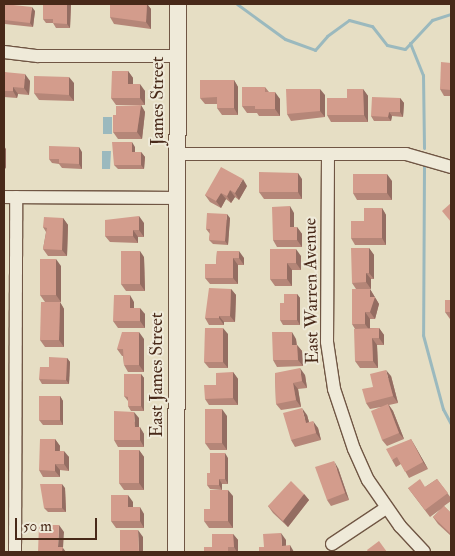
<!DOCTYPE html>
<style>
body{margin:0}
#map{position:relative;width:455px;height:556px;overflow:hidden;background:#e6dec4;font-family:"IM FELL Double Pica",serif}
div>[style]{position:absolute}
.water>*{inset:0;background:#9bb9be}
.stream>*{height:3px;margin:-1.5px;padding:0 1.5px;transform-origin:1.5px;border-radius:1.5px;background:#9bb9be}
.roads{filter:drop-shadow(1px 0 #705644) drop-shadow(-1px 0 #705644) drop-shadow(0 1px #705644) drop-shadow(0 -1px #705644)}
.minor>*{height:12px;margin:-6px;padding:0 6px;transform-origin:6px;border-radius:6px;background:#efead9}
.tertiary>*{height:16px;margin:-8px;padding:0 8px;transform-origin:8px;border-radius:8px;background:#efead9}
.wall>*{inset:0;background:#b58678}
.shaded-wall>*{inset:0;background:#946d62}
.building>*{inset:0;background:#d39c8c}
span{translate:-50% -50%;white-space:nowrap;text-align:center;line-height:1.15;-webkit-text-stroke:4px #efead9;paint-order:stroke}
.street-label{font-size:18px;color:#482919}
.frame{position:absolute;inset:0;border:5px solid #482919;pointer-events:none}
.scale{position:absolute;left:15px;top:518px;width:82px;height:22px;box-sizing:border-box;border:2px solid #482919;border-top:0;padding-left:6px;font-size:15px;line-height:18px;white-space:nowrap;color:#482919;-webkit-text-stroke:4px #efead9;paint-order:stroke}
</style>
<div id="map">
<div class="water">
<div style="clip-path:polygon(103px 117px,112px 117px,112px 134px,103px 134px)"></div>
<div style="clip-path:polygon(102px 151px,111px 151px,110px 169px,102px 169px)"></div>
</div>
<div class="stream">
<div style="left:237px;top:4px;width:59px;rotate:36.1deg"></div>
<div style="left:285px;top:39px;width:32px;rotate:20deg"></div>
<div style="left:315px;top:50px;width:18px;rotate:-49deg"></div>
<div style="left:327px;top:36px;width:27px;rotate:-36deg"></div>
<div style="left:349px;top:20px;width:24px;rotate:15deg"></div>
<div style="left:372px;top:26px;width:24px;rotate:52deg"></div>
<div style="left:387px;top:45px;width:18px;rotate:13deg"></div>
<div style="left:405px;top:49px;width:40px;rotate:-47deg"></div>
<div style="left:432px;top:20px;width:20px;rotate:-18deg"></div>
<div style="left:410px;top:43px;width:35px;rotate:68deg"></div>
<div style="left:423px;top:75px;width:73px;rotate:89.2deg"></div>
<div style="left:424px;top:166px;width:169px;rotate:90.3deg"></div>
<div style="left:423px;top:335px;width:77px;rotate:74.9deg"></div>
<div style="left:443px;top:409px;width:17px;rotate:62deg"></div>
</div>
<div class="roads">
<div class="minor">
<div style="left:4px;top:52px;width:34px;rotate:7deg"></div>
<div style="left:38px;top:56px;width:140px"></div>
<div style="left:178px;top:154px;width:228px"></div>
<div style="left:406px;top:154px;width:47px;rotate:16.1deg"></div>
<div style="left:328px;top:154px;width:188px;rotate:90.3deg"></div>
<div style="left:327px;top:342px;width:48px;rotate:81.5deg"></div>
<div style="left:334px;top:389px;width:63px;rotate:71.6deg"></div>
<div style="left:354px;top:449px;width:34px;rotate:66deg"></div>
<div style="left:368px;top:480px;width:56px;rotate:55.2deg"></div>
<div style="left:400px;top:526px;width:35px;rotate:47deg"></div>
<div style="left:4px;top:197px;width:174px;rotate:0.3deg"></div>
<div style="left:332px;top:544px;width:65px;rotate:-33.7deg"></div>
<div style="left:15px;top:552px;width:355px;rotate:-89.8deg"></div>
</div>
<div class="tertiary">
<div style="left:176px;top:552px;width:548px;rotate:-89.79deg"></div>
</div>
</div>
<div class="wall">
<div style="clip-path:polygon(71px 4px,70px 28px,56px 28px,53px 23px,46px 23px,43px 19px)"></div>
<div style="clip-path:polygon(110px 4px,147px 4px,151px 9px,151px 29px,114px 24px,110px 17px)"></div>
<div style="clip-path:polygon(4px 5px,35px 11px,33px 27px,5px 24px,4px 22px)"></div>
<div style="clip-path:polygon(451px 63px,451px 96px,444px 96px,440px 89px)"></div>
<div style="clip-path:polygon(128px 71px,133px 78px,133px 84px,145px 91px,145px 105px,116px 105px,111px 98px)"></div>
<div style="clip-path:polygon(4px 72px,30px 81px,29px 95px,18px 94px,17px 98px,4px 97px)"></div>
<div style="clip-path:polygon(234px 80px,238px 87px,238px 115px,222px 115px,217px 108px,217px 104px,205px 104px,200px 98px)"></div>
<div style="clip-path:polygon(74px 83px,74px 101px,39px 100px,34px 93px)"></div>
<div style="clip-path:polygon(265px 87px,269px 92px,280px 99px,280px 116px,259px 116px,257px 113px,247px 113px,242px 106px)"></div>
<div style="clip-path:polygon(363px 89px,368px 96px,368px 122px,331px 122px,327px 115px,347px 98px)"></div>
<div style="clip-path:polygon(325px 95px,325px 117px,291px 121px,287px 114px)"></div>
<div style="clip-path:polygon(400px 98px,404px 103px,403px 117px,392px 116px,391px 121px,374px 121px,371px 116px)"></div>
<div style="clip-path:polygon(141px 105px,145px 112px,142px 139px,118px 139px,113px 132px,116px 115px)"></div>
<div style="clip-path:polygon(135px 147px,135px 152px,141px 152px,145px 157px,144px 169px,118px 169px,114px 165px)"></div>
<div style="clip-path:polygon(82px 152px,82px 169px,62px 168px,59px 164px,52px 163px,49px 159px)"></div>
<div style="clip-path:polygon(302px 179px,302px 199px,264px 199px,259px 192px)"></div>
<div style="clip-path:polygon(392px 181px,392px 200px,357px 200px,353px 193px)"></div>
<div style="clip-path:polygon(247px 186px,239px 200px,235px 197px,231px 203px,226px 199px,221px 208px,210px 202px,205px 195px)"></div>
<div style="clip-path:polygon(382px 208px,386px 215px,386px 245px,355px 245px,351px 238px,364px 221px)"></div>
<div style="clip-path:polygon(294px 213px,294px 227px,297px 227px,302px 234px,302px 247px,277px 247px,273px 240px)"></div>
<div style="clip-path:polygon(63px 218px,68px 225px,67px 256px,48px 256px,43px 249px,46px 232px,43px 227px)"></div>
<div style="clip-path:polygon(230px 218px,228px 245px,213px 244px,209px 240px,210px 234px,206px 229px)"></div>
<div style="clip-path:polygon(144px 223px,144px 237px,138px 237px,138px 243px,110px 242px,105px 236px)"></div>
<div style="clip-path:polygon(369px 248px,374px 255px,374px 279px,371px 279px,371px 289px,356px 289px,352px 283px)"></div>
<div style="clip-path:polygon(270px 249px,301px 256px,301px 270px,292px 270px,292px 286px,275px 286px,270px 279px)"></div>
<div style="clip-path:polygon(217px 251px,244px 258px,244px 265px,238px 265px,238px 284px,210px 284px,205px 278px,216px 264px)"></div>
<div style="clip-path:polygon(144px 257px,145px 291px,126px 291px,121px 284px)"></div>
<div style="clip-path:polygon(61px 266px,61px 302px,45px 302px,40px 295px)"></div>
<div style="clip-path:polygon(231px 289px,236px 295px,235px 322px,224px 322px,224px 325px,209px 325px,205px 318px)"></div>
<div style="clip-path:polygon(370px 289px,379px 304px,375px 319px,370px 319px,370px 328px,379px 328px,384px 335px,384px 345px,377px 345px,378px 368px,360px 368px,355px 361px,355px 329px,352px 324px)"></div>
<div style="clip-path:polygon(297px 294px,300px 298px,300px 325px,283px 325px,280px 320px,284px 303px)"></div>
<div style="clip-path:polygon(451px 300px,451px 319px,450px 319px,445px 312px)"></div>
<div style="clip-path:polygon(60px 302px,64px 309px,64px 347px,45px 347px,40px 340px)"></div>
<div style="clip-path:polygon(134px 302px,134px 308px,145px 314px,145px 328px,118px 328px,113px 321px)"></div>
<div style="clip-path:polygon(228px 334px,228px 368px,209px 368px,204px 362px)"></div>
<div style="clip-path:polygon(144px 339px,144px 372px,128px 372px,124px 365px,123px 356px,122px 356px,117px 349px)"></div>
<div style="clip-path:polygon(296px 339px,297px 345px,302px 351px,303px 366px,277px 367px,273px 360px)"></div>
<div style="clip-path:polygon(67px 358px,70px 362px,69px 384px,42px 384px,39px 379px)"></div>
<div style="clip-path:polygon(233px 372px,238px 379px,238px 405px,209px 405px,205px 399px,216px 385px)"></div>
<div style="clip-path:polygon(275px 373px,305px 375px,307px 388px,298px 389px,301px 407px,281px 410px,276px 404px)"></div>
<div style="clip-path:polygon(141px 374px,144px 378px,144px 411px,131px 411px,128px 406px,128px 401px,124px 396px)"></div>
<div style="clip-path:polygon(391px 376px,398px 403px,389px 405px,393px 411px,404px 439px,387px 446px,382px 440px,381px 407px,370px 409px,366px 403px)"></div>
<div style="clip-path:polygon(60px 396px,63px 401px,63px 425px,43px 425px,39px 420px)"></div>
<div style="clip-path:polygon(307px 415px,309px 422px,318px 428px,321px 440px,295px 447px,291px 440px)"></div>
<div style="clip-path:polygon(227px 416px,227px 450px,210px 450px,205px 443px)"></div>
<div style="clip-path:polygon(139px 418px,139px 427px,144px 434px,144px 447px,118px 447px,114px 440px)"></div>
<div style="clip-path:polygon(55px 439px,60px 446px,60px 451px,69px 457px,69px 471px,60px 470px,60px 477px,43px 477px,39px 470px)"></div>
<div style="clip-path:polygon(411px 439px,415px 446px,428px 469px,409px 478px,401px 464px,396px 467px,392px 460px)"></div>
<div style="clip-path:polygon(139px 450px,144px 457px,144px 490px,124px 490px,119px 483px)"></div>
<div style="clip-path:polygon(228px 458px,228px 484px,222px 484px,222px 490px,210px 489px,207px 485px,210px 473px)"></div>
<div style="clip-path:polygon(338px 468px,349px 500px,331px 506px,327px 500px)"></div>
<div style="clip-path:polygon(437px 479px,451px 498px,451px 501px,444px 506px,451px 513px,451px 536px,438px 524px,433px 517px,441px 509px,430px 517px,408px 488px,425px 487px)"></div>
<div style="clip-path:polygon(65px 488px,66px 512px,48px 512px,44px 508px)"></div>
<div style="clip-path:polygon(304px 494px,309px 500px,288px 527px,273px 513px,268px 506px)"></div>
<div style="clip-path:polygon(233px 496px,233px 528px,209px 528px,204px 521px,210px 509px)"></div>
<div style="clip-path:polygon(133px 502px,133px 507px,144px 514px,144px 528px,116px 528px,111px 521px)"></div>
<div style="clip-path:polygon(233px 534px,238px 540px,238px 552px,204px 552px)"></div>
</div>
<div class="shaded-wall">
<div style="clip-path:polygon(67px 4px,71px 4px,70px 28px,67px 24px)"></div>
<div style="clip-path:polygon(147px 4px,151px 9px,151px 29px,146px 22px)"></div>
<div style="clip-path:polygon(32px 7px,35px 11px,33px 27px,30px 23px)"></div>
<div style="clip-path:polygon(128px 71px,133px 78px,133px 91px,128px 84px)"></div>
<div style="clip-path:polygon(25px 74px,30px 81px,29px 95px,24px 88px)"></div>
<div style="clip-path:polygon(69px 77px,74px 83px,74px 101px,69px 95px)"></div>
<div style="clip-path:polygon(234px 80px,238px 87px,238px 115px,234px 108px)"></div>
<div style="clip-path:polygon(140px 84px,145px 91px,145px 105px,140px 98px)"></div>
<div style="clip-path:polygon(13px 87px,18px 94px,17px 98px,13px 91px)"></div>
<div style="clip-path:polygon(320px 89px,325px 95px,325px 117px,320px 111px)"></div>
<div style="clip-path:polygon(363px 89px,368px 96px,368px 122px,364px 115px)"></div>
<div style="clip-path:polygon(275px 92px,280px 99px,280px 116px,275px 109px)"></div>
<div style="clip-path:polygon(400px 98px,404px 103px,403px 117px,400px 112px)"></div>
<div style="clip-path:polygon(141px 105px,145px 112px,142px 139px,137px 132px)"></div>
<div style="clip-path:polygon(389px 112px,392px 116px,391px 121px,388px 117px)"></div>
<div style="clip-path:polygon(132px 142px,135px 147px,135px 157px,132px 152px)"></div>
<div style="clip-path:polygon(4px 146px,6px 149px,6px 169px,4px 166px)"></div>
<div style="clip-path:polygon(79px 147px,82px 152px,82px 169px,79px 164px)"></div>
<div style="clip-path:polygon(141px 152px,145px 157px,144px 169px,141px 165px)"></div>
<div style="clip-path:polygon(298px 173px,302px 179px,302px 199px,298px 192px)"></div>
<div style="clip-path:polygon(387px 174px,392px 181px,392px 200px,387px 193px)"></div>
<div style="clip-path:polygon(243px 179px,247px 186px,239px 200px,235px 193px)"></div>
<div style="clip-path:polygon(230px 190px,235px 197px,231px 203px,227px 196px)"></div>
<div style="clip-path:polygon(221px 193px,226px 199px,221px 208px,216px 201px)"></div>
<div style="clip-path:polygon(290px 206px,294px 213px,294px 234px,290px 227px)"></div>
<div style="clip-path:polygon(382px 208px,386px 215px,386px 245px,382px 238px)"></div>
<div style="clip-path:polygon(227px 214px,230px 218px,228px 245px,225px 241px)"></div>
<div style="clip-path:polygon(139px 216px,144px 223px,144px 237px,139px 230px)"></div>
<div style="clip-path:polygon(63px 218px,68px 225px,67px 256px,62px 250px)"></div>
<div style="clip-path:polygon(297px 227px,302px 234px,302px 247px,297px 240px)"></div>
<div style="clip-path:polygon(133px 230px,138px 237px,138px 243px,133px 236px)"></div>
<div style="clip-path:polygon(369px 248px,374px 255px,374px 279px,369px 273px)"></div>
<div style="clip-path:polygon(296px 249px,301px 256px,301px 270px,296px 263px)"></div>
<div style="clip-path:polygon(140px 251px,144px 257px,145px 291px,140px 284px)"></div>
<div style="clip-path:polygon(239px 251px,244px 258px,244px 265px,239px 258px)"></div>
<div style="clip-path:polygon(233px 258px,238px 265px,238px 284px,233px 278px)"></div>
<div style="clip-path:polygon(56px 259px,61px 266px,61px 302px,56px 295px)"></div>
<div style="clip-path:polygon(287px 263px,292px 270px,292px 286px,287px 279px)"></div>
<div style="clip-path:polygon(366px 273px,371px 279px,371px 289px,366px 282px)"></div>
<div style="clip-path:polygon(231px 289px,236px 295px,235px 322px,230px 316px)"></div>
<div style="clip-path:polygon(370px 289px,379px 304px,375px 319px,370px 312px)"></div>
<div style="clip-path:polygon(297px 294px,300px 298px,300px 325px,297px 320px)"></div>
<div style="clip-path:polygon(130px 295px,134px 302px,134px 314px,130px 308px)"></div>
<div style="clip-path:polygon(60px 302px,64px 309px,64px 347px,59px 340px)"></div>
<div style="clip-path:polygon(140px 308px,145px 314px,145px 328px,140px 321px)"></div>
<div style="clip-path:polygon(365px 312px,370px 319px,370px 331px,365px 324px)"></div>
<div style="clip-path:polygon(219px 316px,224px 322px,224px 325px,219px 318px)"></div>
<div style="clip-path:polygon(223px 328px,228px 334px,228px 368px,223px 362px)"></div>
<div style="clip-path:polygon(379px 328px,384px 335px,384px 345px,379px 338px)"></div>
<div style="clip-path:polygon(139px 332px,144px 339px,144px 372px,139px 365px)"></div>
<div style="clip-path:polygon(292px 332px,296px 339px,297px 352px,292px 345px)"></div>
<div style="clip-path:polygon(372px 338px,377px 345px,378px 368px,373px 361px)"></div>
<div style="clip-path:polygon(297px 345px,302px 351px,303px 366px,298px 360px)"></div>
<div style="clip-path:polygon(67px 358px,70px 362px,69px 384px,66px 380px)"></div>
<div style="clip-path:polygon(300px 368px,305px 375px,307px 388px,302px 381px)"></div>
<div style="clip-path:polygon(386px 370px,391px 376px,398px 403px,393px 396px)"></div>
<div style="clip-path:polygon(233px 372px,238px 379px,238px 405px,233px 398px)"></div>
<div style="clip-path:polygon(141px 374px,144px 378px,144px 411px,141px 406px)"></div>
<div style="clip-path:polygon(293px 383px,298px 389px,301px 407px,296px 400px)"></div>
<div style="clip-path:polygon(60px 396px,63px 401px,63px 425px,60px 420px)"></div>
<div style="clip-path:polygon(388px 404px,393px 411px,404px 439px,399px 433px)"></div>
<div style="clip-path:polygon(302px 408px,307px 415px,311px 429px,306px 423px)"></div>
<div style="clip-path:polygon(222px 409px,227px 416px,227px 450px,222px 443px)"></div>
<div style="clip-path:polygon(134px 412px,139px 418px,139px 434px,135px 427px)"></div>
<div style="clip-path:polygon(313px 421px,318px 428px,321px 440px,316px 433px)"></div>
<div style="clip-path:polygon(140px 427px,144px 434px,144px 447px,140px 440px)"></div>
<div style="clip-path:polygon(55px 439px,60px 446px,59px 457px,55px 451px)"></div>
<div style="clip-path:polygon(411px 439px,415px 446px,428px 469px,423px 462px)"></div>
<div style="clip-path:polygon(139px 450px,144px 457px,144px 490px,139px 483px)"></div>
<div style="clip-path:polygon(64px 451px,69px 457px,69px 471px,64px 464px)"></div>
<div style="clip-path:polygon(225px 453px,228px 458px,228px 484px,225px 479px)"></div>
<div style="clip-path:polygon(334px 461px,338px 468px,349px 500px,345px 493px)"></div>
<div style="clip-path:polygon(55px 464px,60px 470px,60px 477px,55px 471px)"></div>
<div style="clip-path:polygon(219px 479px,222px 484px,222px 490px,219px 485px)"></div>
<div style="clip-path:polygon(62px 484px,65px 488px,66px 512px,62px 508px)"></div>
<div style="clip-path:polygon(228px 490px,233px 496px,233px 528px,228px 521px)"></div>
<div style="clip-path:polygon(304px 494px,309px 500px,288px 527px,283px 521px)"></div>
<div style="clip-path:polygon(128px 495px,133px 502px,133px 514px,128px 507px)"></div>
<div style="clip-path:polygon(140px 507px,144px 514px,144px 528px,140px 521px)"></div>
<div style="clip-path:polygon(59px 525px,64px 532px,63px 548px,66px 552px,62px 552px,58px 547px)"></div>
<div style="clip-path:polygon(138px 530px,143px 537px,143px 552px,139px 552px)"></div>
<div style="clip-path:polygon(281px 533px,286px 540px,286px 552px,282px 546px)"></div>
<div style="clip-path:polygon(233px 534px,238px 540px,238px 552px,237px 552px,234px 547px)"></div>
<div style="clip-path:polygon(290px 545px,294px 552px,290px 552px)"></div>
</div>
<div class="building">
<div style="clip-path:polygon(4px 4px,32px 7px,30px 23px,4px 20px)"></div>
<div style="clip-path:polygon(43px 4px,67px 4px,67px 24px,53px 23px,53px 19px,43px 19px)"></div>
<div style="clip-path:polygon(110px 4px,147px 4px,146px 22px,110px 17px)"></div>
<div style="clip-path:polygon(441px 62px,451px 63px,451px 90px,440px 89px)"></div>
<div style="clip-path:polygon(112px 71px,128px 71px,128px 84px,140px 84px,140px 98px,111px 98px)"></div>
<div style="clip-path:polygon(4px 72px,25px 74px,24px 88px,13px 87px,13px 91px,4px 91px)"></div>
<div style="clip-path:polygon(34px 76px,69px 77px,69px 95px,34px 93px)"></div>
<div style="clip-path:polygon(200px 80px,234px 80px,234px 108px,217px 108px,217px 97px,200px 98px)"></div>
<div style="clip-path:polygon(242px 87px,265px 87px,265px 92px,275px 92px,275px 109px,255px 109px,255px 106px,242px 106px)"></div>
<div style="clip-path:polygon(286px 89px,320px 89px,320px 111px,287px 114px)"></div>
<div style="clip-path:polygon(347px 89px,363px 89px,364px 115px,327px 115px,327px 98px,347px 98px)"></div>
<div style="clip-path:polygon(372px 97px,400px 98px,400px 112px,389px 112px,388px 117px,371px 116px)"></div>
<div style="clip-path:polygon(141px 105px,137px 132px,113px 132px,113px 115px,116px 115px,116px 106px)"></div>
<div style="clip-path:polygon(112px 142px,132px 142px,132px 152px,141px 152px,141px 165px,114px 165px)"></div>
<div style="clip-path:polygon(49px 146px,79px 147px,79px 164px,59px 163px,59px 159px,49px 159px)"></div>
<div style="clip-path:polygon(221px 167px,243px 179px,235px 193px,230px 190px,227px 196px,221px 193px,216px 201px,205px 195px)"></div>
<div style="clip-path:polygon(259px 172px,298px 173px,298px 192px,259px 192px)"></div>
<div style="clip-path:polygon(353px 174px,387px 174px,387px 193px,353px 193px)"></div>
<div style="clip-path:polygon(451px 203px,451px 222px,442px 211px)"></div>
<div style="clip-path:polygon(290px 206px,290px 227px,297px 227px,297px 240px,273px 240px,272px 207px)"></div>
<div style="clip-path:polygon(364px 208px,382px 208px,382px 238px,351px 238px,351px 221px,364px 221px)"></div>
<div style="clip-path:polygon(207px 213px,227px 214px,225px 241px,209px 240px,210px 229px,206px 229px)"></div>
<div style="clip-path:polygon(139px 216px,139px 230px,133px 230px,133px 236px,105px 236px,105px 220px)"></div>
<div style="clip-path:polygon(44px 217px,63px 218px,62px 250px,43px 249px,47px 228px,43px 227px)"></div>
<div style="clip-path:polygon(351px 248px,369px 248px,369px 273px,366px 273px,366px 282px,352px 283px)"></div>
<div style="clip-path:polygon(270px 249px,296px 249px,296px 263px,287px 263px,287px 279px,270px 279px)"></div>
<div style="clip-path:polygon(121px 251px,140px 251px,140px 284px,121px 284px)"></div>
<div style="clip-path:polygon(217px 251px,239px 251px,239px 258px,233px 258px,233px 278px,205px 278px,205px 264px,216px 264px)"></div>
<div style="clip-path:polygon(40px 259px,56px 259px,56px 295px,40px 295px)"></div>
<div style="clip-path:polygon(209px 288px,231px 289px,230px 316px,219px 316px,219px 318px,205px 318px)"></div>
<div style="clip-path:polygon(352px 289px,370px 289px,370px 297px,375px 297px,370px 312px,365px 312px,365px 324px,352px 324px)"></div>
<div style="clip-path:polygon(284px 294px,297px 294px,297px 320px,280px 320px,280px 303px,284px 303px)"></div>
<div style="clip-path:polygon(114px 295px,130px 295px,130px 308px,140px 308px,140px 321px,113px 321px)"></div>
<div style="clip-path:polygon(445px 300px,451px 300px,451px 312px,445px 312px)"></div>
<div style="clip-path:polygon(41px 302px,60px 302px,59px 340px,40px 340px)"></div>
<div style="clip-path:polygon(205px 328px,223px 328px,223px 362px,204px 362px)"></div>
<div style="clip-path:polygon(379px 328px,379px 338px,372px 338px,373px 361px,355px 361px,354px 329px)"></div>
<div style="clip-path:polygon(122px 332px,139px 332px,139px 365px,124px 365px,123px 349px,117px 349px)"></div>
<div style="clip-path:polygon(272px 332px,292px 332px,292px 345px,297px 345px,298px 360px,273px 360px)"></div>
<div style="clip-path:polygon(49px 357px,67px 358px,66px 380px,39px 379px,40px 367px,49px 367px)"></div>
<div style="clip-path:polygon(300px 368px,302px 381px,293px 383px,296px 400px,276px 404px,275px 373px)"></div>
<div style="clip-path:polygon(386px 370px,393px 396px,366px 403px,362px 389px,373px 387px,370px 374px)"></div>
<div style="clip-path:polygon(233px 372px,233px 398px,205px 399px,204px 385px,216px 385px,216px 373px)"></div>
<div style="clip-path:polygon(124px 374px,141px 374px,141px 406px,128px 406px,128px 397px,124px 396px)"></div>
<div style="clip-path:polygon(39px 396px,60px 396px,60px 420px,39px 420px)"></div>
<div style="clip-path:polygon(388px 404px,399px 433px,382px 440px,371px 411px)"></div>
<div style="clip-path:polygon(302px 408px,306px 423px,313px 421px,316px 433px,291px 440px,283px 413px)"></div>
<div style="clip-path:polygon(205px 409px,222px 409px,222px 443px,205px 443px)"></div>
<div style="clip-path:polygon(114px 411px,134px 412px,135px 427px,140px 427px,140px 440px,114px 440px)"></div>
<div style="clip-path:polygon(40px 439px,55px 439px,55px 451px,64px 451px,64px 464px,55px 464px,55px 471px,39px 470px)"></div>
<div style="clip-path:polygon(411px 439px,423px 462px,405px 472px,397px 457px,392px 460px,386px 449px)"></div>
<div style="clip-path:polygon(119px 450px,139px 450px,139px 483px,119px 483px)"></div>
<div style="clip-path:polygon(210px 453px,225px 453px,225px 479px,219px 479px,219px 485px,207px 485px,207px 473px,210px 473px)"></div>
<div style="clip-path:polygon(334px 461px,345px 493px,327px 500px,315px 467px)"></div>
<div style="clip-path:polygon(420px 479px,425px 487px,437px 479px,448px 493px,425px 510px,408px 488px)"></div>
<div style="clip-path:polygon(291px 481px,304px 494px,283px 521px,268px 506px)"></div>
<div style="clip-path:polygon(40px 484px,62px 484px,62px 508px,44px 508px)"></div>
<div style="clip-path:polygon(210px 490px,228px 490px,228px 521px,204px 521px,204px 509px,210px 509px)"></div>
<div style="clip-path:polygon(111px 495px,128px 495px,128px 507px,140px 507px,140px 521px,111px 521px)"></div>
<div style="clip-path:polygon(444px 506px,451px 513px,451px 534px,433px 517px)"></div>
<div style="clip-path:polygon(39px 525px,59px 525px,58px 547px,63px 547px,62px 552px,38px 552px)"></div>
<div style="clip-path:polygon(120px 530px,138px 530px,139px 552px,120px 552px)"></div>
<div style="clip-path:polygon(281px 533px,282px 546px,290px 545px,290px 552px,259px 552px,259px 547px,264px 547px,263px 534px)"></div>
<div style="clip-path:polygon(212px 534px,233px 534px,234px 547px,228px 547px,228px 552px,204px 552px,204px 547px,212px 547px)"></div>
<div style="clip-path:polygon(379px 541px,387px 552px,368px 552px,367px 550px)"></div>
</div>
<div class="street-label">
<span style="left:158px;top:101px;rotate:-90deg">James Street</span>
<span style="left:312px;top:291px;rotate:-91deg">East Warren Avenue</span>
<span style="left:157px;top:375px;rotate:-90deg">East James Street</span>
</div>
<div class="frame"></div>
<div class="scale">50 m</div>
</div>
